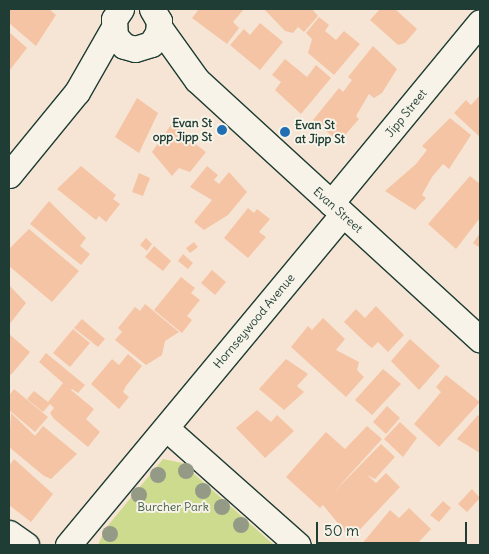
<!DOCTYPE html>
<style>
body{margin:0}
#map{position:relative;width:489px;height:554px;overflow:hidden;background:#f6e5d4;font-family:Delius,sans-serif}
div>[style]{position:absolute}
.green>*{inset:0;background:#cddb8e}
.building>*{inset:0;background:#f5c4a5}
.roads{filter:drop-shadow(1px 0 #1f3d34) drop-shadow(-1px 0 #1f3d34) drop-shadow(0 1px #1f3d34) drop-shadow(0 -1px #1f3d34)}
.minor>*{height:25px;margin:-12.5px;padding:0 12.5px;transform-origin:12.5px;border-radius:12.5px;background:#f7f3e8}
.trees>*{width:16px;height:16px;margin:-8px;border-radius:50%;background:#939a86}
.dots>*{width:14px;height:14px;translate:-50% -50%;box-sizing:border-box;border:2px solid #f7f3e8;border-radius:50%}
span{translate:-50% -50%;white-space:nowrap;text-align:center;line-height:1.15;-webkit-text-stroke:4px #f7f3e8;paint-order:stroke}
.street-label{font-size:12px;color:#1f3d34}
.poi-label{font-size:12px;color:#1f3d34;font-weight:700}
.right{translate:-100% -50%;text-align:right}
.left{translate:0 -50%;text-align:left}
.park-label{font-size:12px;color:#425d46}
.frame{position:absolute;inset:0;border:10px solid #1f3d34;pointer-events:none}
.scale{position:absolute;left:316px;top:522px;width:151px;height:22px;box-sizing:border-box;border:2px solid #1f3d34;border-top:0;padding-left:6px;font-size:15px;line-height:18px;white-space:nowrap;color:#1f3d34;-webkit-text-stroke:4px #f7f3e8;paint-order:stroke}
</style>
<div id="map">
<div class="green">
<div style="clip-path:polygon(163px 459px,182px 463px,274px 545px,98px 545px,105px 529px)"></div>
</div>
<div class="building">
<div style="clip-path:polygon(9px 9px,49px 9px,56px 15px,36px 46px,9px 23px)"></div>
<div style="clip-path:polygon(199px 9px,244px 9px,233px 22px,239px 28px,227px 44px,192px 18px)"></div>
<div style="clip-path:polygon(264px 9px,312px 9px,318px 16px,304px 32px,298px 27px,293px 33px,285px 31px)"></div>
<div style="clip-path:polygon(380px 9px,395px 9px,417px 29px,405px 43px,398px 45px,370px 20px)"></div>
<div style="clip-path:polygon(319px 17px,329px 25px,325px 31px,336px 40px,344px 31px,360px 44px,334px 75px,308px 53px,312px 39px,306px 33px)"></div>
<div style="clip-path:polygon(260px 23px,283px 42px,260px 70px,230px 45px,244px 29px,250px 35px)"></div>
<div style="clip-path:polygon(9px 32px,27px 48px,9px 71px)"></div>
<div style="clip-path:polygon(373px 46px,397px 69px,382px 93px,374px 98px,369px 94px,356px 116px,359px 119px,339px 142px,313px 120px,339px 88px,343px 92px,352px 80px,348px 77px)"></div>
<div style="clip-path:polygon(285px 59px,307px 77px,316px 65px,331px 78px,301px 114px,275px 90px,281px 82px,272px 75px)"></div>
<div style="clip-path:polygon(480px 95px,480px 137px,454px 113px,466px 100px,471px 105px)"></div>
<div style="clip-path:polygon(137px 98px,158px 113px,139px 153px,115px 137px)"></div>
<div style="clip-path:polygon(450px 118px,471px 135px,449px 169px,443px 164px,432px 177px,422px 195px,426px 198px,415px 210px,385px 191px,416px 164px,427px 150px,422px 146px)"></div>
<div style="clip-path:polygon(171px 125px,196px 138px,193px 142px,206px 152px,190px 172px,179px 168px,172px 176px,152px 152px)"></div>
<div style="clip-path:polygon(81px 166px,116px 195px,113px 199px,120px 204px,106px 222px,99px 216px,96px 220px,57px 189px)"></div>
<div style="clip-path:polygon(207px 166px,218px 175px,214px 180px,219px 184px,229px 172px,247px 192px,228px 215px,204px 230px,194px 222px,212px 200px,190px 187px)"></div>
<div style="clip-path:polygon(139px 173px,150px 178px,143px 196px,132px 192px)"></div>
<div style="clip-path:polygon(470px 176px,480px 184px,480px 218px,456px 249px,428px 224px)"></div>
<div style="clip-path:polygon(49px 201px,86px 238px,80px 246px,90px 254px,81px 265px,30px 224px)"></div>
<div style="clip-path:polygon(248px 208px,254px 213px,257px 209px,270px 219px,259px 232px,266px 237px,248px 258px,224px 238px)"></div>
<div style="clip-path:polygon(29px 229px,79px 271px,52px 302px,9px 266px,9px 249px)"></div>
<div style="clip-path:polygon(480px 233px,480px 248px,473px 243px)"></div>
<div style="clip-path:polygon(146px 238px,152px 244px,147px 251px,140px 245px)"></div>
<div style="clip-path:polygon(194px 242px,198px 247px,190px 253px,186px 248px)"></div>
<div style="clip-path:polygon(154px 246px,171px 261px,163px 271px,145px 257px)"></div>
<div style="clip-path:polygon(183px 254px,193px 263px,188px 269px,178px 261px)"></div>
<div style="clip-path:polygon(212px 270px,226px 282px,215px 295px,201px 283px)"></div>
<div style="clip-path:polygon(181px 277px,195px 288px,191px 293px,200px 300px,187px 316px,192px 320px,182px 333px,154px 310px)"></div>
<div style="clip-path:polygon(9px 285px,26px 303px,9px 325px)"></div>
<div style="clip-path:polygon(145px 304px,179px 332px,165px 341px,162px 355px,146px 365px,115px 340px,122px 332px,118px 328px,135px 307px,140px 311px)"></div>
<div style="clip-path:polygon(376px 306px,404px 335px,388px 352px,378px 342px,372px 348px,368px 345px,344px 322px,356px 309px,365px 318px)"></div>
<div style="clip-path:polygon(323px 318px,345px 339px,336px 350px,359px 362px,357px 370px,364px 377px,346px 397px,291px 347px,308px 326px,312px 330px)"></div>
<div style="clip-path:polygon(82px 319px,105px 339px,98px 347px,74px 328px)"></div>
<div style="clip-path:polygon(73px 329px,90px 343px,70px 367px,53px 353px)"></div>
<div style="clip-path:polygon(9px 334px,30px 352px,11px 375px,9px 373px)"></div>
<div style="clip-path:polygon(410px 339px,440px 366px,419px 390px,391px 361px)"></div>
<div style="clip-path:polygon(46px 353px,85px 385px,78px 393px,72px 389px,71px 390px,94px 409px,86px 419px,100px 432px,88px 447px,54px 419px,50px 413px,54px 408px,50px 404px,43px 412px,27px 399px,34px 391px,48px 402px,63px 383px,39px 362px)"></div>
<div style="clip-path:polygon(128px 354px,142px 366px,126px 386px,123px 392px,129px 397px,119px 409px,91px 384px,112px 359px,119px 365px)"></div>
<div style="clip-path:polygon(286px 359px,308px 374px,297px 386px,304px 392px,284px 410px,259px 389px)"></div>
<div style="clip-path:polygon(383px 369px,401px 384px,372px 415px,355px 400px)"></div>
<div style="clip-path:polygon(446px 375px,480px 402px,439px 447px,414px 424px,441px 392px,436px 387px)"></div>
<div style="clip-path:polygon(14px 389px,48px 417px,35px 432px,9px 410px,9px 396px)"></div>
<div style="clip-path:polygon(387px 406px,400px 418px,386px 434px,373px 422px)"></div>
<div style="clip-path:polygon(257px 410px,271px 422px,277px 415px,294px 431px,265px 458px,236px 428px)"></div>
<div style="clip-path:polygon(11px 413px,35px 436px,43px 426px,77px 454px,51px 479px,44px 476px,9px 447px)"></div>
<div style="clip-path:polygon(478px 415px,480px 417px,480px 453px,457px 439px)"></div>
<div style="clip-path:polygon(400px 422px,417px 438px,403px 457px,384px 439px)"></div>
<div style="clip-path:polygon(367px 426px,382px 439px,333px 493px,381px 444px,395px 457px,375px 479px,367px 475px,376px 483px,386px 473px,400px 487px,351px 539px,323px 505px,320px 508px,286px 477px,326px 432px,345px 449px)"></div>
<div style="clip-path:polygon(14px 459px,53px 494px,31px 522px,9px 505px,9px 466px)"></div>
<div style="clip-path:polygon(472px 489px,480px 498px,467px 512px,458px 504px)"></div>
<div style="clip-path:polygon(443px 501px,451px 508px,439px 522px,430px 515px)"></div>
<div style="clip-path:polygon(409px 508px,431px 529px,416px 545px,361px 545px,390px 510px,399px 518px)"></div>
</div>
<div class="roads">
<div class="minor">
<div style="left:121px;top:9px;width:12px;rotate:125deg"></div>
<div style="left:114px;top:19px;width:17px;rotate:87deg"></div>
<div style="left:115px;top:36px;width:13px;rotate:48deg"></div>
<div style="left:124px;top:46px;width:11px;rotate:15deg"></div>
<div style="left:135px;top:49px;width:17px;rotate:-17deg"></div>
<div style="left:151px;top:44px;width:13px;rotate:-58deg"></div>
<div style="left:158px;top:33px;width:12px;rotate:-85deg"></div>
<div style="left:159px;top:21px;width:14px;rotate:-120deg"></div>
<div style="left:159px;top:27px;width:65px;rotate:54.4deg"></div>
<div style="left:197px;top:80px;width:384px;rotate:42.5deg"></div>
<div style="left:9px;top:175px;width:107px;rotate:-50.7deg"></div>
<div style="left:77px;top:92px;width:73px;rotate:-60.3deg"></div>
<div style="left:331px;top:203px;width:234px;rotate:-50.5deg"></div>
<div style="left:166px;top:428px;width:176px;rotate:41.6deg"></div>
<div style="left:9px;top:533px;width:21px;rotate:35deg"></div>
<div style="left:68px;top:545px;width:430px;rotate:-50.3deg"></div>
</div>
</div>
<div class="trees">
<div style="left:186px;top:471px"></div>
<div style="left:158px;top:475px"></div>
<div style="left:203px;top:491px"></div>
<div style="left:139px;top:495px"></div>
<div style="left:222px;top:507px"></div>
<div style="left:241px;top:525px"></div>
<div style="left:110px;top:534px"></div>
</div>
<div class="dots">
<div style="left:222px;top:130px;background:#1f6fb2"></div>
<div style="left:285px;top:132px;background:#1f6fb2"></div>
</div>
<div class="street-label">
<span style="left:406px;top:113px;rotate:-51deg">Jipp Street</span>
<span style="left:338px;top:210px;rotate:42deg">Evan Street</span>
<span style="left:254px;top:321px;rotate:-50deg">Hornseywood Avenue</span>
</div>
<div class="poi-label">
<span class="right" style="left:212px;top:130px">Evan St<br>opp Jipp St</span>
<span class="left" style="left:295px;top:132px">Evan St<br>at Jipp St</span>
</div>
<div class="park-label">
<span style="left:173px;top:507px">Burcher Park</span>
</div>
<div class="frame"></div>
<div class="scale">50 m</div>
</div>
